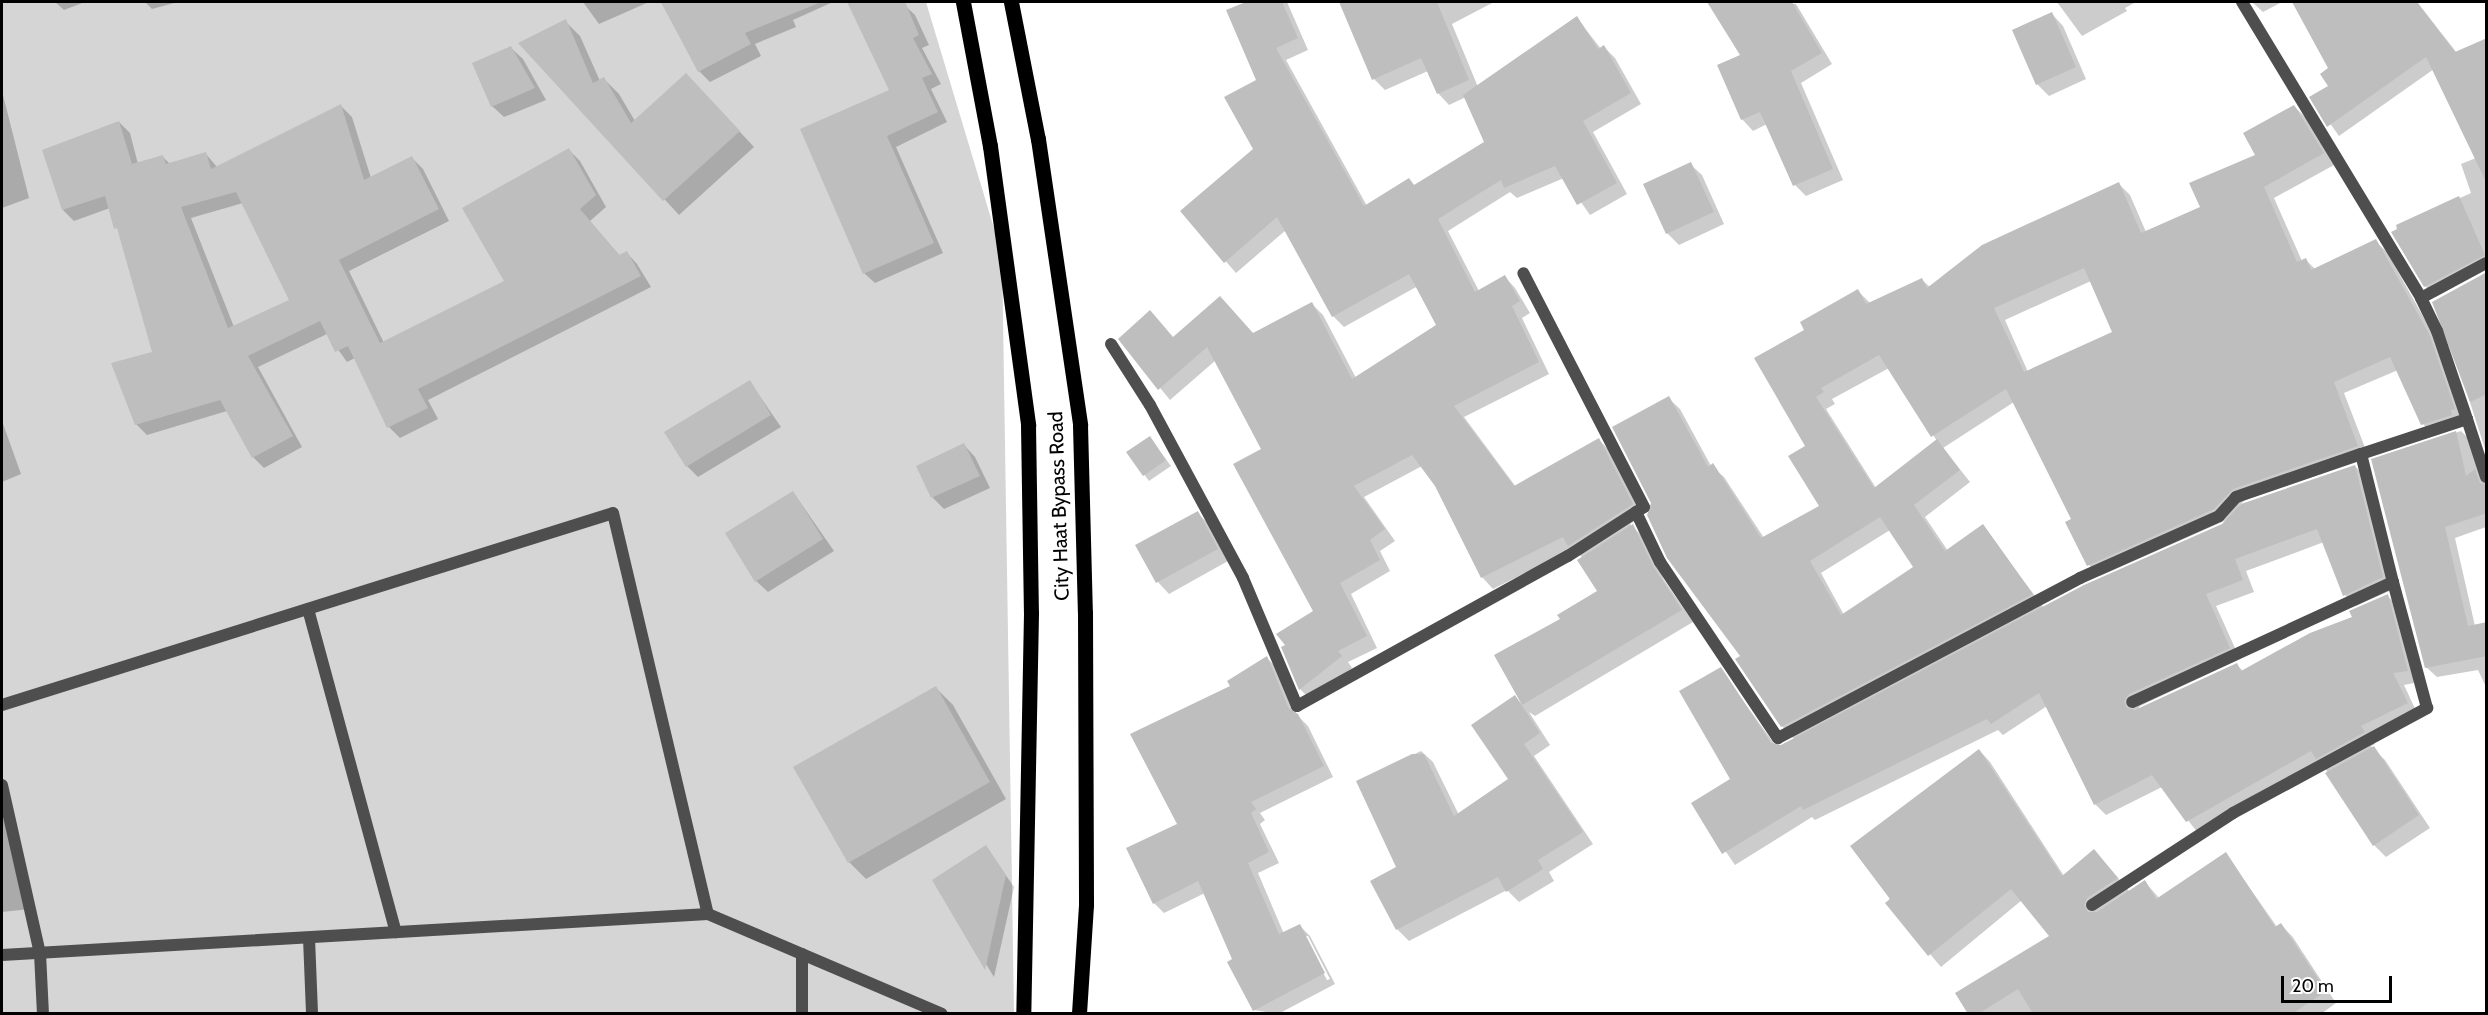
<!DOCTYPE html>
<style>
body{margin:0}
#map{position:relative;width:2488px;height:1015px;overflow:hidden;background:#fff;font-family:Cabin,sans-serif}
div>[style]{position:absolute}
.green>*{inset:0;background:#d5d5d5}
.shadow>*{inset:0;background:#0003}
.building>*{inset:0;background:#bebebe}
.street>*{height:12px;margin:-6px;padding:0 6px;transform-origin:6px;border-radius:6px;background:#4e4e4e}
.primary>*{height:15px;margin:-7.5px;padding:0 7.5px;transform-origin:7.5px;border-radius:7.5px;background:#000}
span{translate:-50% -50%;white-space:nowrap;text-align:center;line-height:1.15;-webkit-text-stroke:4.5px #fff;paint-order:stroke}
.street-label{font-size:20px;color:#000}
.frame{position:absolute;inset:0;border:3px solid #000;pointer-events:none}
.scale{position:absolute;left:2281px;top:976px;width:111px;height:27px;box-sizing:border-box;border:3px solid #000;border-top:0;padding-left:8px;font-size:18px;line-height:21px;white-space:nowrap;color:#000;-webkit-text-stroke:4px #fff;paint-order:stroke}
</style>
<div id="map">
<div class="green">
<div style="clip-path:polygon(2px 2px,926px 2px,1002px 255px,1014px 1013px,2px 1014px)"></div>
</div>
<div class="shadow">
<div style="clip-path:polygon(55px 2px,85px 2px,64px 10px)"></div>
<div style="clip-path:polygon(145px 2px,178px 2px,152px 9px)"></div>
<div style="clip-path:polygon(583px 2px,649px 2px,599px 24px)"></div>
<div style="clip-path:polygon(661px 2px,833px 2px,793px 20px,796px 27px,755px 44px,761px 56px,710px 82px,699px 71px)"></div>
<div style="clip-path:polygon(849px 2px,901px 2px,915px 15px,929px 45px,922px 48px,941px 84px,931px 89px,947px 122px,896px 147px,943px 253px,875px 283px,864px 273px,891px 91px)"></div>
<div style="clip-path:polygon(1250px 2px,1287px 2px,1308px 50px,1286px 60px,1367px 206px,1409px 180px,1415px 186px,1486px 142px,1466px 97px,1449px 105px,1438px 93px,1428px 71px,1385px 90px,1374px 79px,1344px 8px,1359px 2px,1494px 2px,1452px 24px,1478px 87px,1577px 18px,1601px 49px,1604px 47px,1615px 58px,1641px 104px,1593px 132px,1627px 194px,1590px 215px,1564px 178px,1517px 198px,1510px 192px,1448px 231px,1479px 291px,1504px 276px,1515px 288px,1530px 313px,1522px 318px,1549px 374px,1464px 417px,1516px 487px,1599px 440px,1610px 451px,1643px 516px,1630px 524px,1644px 538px,1664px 580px,1693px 622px,1535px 716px,1529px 712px,1550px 745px,1534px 756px,1593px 844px,1549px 872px,1554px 881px,1519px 902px,1507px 890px,1409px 941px,1397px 929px,1398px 868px,1358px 782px,1421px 751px,1433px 762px,1459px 815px,1510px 780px,1515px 697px,1522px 704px,1562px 620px,1599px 592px,1583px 558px,1573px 549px,1493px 589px,1482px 577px,1437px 485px,1422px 466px,1364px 497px,1395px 541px,1380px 551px,1390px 571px,1351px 594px,1377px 648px,1348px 662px,1352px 668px,1311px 700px,1300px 689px,1315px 612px,1263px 449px,1216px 360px,1170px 400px,1120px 339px,1254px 335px,1312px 304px,1323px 315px,1356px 378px,1438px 325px,1418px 286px,1344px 327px,1333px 316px,1286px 230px,1236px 273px,1182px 211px,1255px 149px,1258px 80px,1228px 11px)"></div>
<div style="clip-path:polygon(1709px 2px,1756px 2px,1760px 8px,1771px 2px,1796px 4px,1832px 64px,1801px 83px,1843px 180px,1806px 196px,1795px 185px,1767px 124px,1753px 131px,1742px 119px,1742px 56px)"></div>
<div style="clip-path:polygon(2057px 2px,2136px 2px,2125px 8px,2127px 11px,2082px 36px)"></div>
<div style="clip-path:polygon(2252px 2px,2282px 2px,2263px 12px)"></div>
<div style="clip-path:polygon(2293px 2px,2417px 2px,2457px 53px,2486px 102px,2486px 269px,2436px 297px,2425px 286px,2398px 226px,2471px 193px,2461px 164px,2476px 158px,2434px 69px,2339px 136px,2311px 97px,2330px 87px,2330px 68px)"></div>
<div style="clip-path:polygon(2052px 14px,2063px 26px,2086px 79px,2049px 96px,2037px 84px)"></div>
<div style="clip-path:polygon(565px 21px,580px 36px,600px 81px,604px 79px,619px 94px,635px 121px,701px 90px,754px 147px,679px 215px,521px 43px)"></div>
<div style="clip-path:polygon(511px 48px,523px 59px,546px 100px,504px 117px,492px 106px)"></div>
<div style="clip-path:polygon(2px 91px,29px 198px,2px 208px)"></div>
<div style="clip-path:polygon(evenodd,341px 106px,352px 117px,371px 178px,412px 158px,423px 169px,449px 221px,349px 271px,384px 343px,506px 282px,569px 150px,580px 161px,606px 207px,590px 221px,620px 256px,627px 253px,637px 264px,651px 287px,428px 400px,438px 419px,400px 438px,389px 427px,355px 358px,347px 362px,327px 334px,258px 367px,302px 447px,264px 468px,253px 457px,227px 411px,147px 435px,136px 424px,154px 353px,120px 233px,110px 208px,74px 221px,63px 210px,44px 151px,119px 122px,130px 133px,138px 164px,162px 156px,170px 164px,206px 154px,217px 167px,341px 106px,243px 203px,291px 300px,234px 327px,191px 218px,243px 203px)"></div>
<div style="clip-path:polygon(evenodd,2294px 106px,2306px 118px,2334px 165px,2274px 198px,2302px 261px,2306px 260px,2316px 270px,2375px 241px,2387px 252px,2440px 347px,2467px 425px,2434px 436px,2423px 424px,2398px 370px,2344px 393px,2369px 458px,2245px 500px,2239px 506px,2355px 466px,2366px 478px,2394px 589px,2356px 606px,2345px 595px,2324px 542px,2246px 571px,2254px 592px,2216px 606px,2240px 659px,2140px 706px,2138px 710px,2237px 665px,2244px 672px,2354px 618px,2387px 595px,2398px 607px,2419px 682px,2404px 685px,2418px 715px,2371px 738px,2375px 744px,2371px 746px,2385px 760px,2430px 828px,2386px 857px,2374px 845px,2321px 762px,2198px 833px,2162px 787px,2106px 815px,2095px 804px,2047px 706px,2003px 735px,1998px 730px,1815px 820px,1812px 817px,1735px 865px,1693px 804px,1732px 779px,1720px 669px,1775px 745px,1782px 747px,1795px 740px,1782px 726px,1653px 503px,1668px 398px,1680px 409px,1711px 466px,1724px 477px,1764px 538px,1821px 506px,1807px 446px,1806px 330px,1858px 291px,1870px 303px,1922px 280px,1930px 287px,2119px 184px,2130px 195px,2146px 232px,2202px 208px,2257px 155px,2294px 106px,2091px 281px,2114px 333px,2028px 372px,2005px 320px,2091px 281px,2294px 106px,1889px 368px,1937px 441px,1876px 488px,1826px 409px,1835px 404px,1832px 399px,1889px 368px,2294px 106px,2014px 402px,2073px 520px,2089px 565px,2100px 576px,2229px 519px,2230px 522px,2044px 608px,1982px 526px,1948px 551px,1925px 517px,1970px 482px,1943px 448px,2014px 402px,2294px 106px,1890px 530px,1915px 568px,1844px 615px,1821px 573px,1890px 530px)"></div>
<div style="clip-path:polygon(1690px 164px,1702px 175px,1724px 224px,1679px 245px,1667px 233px)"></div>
<div style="clip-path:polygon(2486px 274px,2486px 452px,2446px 328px)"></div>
<div style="clip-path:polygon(750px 382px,781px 427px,698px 477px,687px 466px)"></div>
<div style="clip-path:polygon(2px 421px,21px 474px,2px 482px)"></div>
<div style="clip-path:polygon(2461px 431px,2472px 442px,2486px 486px,2486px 527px,2455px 538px,2475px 626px,2486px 624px,2486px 687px,2478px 670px,2437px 677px,2426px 667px,2373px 460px)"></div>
<div style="clip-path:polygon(1150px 438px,1171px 466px,1149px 481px,1128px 453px)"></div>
<div style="clip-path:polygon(964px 445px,975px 457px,990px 488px,944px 509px,933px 498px,918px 467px)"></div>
<div style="clip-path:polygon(793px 492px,834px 551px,768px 592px,756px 581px)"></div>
<div style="clip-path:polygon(1197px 513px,1209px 524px,1228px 561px,1169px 594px,1158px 582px,1137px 546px)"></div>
<div style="clip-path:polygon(evenodd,1267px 658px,1277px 668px,1297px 715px,1308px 726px,1333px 777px,1260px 813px,1265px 820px,1260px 824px,1279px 863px,1258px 873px,1284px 934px,1299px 925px,1310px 936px,1335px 984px,1278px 1014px,1254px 1010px,1205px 893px,1164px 913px,1154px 903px,1179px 824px,1232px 687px,1267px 658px,1304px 936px,1308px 936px,1330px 979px,1327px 980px,1304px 936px)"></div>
<div style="clip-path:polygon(936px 688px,953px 705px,1006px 799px,866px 879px,849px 862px,795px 767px)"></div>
<div style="clip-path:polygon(1979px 750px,1990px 762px,2064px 876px,2105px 863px,2130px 892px,2145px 882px,2159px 898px,2226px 854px,2277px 927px,2281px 925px,2292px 936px,2336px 1003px,2321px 1014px,1968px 1014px,2051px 937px,2022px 900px,1941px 967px,1887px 903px)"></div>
<div style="clip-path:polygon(2px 810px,30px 909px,2px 912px)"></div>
<div style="clip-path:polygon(986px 847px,1014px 887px,994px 977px,934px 880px)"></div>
</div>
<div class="building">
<div style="clip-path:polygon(661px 2px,819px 2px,819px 3px,745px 33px,751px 44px,698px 72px)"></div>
<div style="clip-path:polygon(847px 2px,905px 2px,919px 35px,913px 38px,932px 74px,922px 78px,938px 112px,887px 136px,934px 243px,863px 274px,800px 129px,889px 90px)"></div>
<div style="clip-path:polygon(1246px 2px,1282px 2px,1298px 38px,1276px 48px,1364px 206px,1409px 178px,1414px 185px,1484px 142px,1463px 95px,1577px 16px,1598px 49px,1604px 45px,1631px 93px,1583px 121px,1617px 183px,1577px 205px,1555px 166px,1504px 188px,1501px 180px,1438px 219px,1475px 292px,1505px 275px,1520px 301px,1512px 306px,1539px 362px,1454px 406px,1514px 486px,1599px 438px,1633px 504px,1568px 546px,1563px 537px,1481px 578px,1435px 486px,1412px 455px,1354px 486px,1385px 529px,1370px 540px,1380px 560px,1340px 583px,1367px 636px,1338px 651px,1342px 656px,1299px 690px,1281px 647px,1285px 645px,1276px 634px,1313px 611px,1233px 464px,1261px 449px,1207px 347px,1158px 390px,1118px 339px,1150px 310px,1173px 337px,1220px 296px,1253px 333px,1312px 302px,1352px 379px,1436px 325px,1409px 274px,1332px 317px,1277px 217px,1224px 263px,1180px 211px,1253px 149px,1224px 97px,1256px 80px,1226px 10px)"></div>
<div style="clip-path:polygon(1339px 2px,1437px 2px,1469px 80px,1437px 94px,1421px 58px,1372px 80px)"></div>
<div style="clip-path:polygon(1707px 2px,1792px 2px,1822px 53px,1791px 71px,1833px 169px,1793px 186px,1760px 112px,1741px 120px,1717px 65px,1740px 55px)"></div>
<div style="clip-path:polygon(2292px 2px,2417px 2px,2455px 52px,2487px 38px,2487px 184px,2426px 57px,2327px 127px,2309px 97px,2328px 86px,2320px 74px,2328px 68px)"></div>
<div style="clip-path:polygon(2052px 12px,2076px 67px,2036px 85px,2012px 30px)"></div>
<div style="clip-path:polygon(566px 19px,593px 83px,604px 77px,631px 123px,686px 73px,740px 131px,663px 201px,518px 43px)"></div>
<div style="clip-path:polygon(511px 46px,535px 88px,491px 107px,472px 63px)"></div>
<div style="clip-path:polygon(evenodd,341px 104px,364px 180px,412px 156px,439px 209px,339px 260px,380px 343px,504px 281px,462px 208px,569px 148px,596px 195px,580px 209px,619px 255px,627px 251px,641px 276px,418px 389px,428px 408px,387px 428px,348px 346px,335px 352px,320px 321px,248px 356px,293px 436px,252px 458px,220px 400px,135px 425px,111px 363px,152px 352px,117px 228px,114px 229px,105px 196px,62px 210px,42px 150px,119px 121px,132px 164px,163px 155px,166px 164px,206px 152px,211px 169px,341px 104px,236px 192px,289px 300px,228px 328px,181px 207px,236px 192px)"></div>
<div style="clip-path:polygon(evenodd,2294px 105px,2324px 153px,2264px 187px,2297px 262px,2306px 258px,2311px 270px,2376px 239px,2429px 334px,2455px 409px,2451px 410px,2452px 415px,2421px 425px,2390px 357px,2334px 382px,2358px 446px,2233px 489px,2214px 509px,2087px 566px,2065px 522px,2071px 519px,2006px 389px,1931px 437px,1879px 355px,1821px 388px,1824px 392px,1816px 397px,1874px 488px,1937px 439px,1960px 470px,1914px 505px,1945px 551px,1983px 524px,2033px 594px,1781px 727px,1735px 659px,1740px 656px,1667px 558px,1647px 515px,1651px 503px,1612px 427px,1669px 396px,1708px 467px,1713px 463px,1761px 538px,1819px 506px,1788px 456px,1805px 446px,1754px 358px,1804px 330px,1800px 322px,1858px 289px,1866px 304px,1922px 278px,1927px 288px,1982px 245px,2119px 182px,2141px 233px,2200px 207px,2189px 183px,2255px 155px,2243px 133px,2294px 105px,2084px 268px,2112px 332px,2024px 372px,1994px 308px,2084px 268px,2294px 105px,1880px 517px,1913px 567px,1841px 615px,1810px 561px,1880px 517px)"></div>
<div style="clip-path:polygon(1691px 162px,1714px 212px,1666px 234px,1643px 184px)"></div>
<div style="clip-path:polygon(2459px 196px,2485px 255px,2424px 287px,2391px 232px,2397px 229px,2396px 225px)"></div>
<div style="clip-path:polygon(2487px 272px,2487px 394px,2470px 402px,2432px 302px)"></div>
<div style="clip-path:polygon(750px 380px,771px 415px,686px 467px,664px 432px)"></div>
<div style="clip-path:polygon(2456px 431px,2466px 476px,2475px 469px,2480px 483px,2487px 485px,2487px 513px,2445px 527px,2468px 626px,2487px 622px,2487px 656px,2425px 668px,2371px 459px)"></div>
<div style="clip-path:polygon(1150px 436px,1166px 460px,1143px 476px,1126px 452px)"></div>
<div style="clip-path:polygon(964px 443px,980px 476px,931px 498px,916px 466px)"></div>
<div style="clip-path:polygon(2355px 465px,2383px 577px,2343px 596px,2317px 529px,2235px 559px,2243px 580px,2206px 594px,2230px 648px,2129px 694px,2124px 701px,2127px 708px,2135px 710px,2237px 663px,2241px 671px,2310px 633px,2352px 617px,2349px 611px,2388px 594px,2408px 671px,2393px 673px,2408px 703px,2361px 726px,2365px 732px,2316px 759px,2311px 751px,2186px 822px,2152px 775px,2094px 805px,2039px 693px,1991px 724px,1987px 719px,1803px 810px,1801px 806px,1722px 854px,1691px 803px,1730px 779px,1679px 691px,1721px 667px,1771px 743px,1781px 745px,2084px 585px,2222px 524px,2241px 504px)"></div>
<div style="clip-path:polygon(793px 491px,823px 539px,755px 582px,725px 533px)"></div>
<div style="clip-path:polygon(1198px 511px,1218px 549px,1156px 583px,1135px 545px)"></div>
<div style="clip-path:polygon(1633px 524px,1653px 566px,1682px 610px,1522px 705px,1494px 655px,1560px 619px,1557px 615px,1597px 591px,1577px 560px)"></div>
<div style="clip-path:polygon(1267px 656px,1289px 709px,1298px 714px,1324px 766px,1251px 802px,1256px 809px,1251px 813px,1269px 852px,1248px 863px,1279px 934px,1300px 924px,1325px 973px,1253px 1011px,1227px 962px,1232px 959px,1198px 881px,1153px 904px,1126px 848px,1177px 824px,1130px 734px,1230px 686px,1227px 681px)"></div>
<div style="clip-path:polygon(936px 686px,990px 782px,848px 863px,793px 767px)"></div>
<div style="clip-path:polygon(1515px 695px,1540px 733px,1524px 744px,1583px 832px,1538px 860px,1543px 869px,1506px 892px,1498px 877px,1396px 930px,1370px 881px,1396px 867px,1356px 781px,1412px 754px,1424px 754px,1454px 816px,1508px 779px,1471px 725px)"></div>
<div style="clip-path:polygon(2374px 746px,2419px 815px,2373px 846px,2325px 773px)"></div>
<div style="clip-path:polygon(1979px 749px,2062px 876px,2094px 849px,2118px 878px,2087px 898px,2084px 905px,2088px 912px,2097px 912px,2145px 880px,2156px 899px,2226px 852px,2275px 927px,2281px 923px,2326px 991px,2292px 1014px,2033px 1014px,2018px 989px,1978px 1014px,1968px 1014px,1955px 993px,2049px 936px,2011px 889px,1928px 956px,1885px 903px,1890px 899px,1850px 846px)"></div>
<div style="clip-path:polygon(986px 845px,1006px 875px,985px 970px,932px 880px)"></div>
</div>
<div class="street">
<div style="left:2242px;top:2px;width:346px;rotate:58.8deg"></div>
<div style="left:2421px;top:298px;width:37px;rotate:64deg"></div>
<div style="left:2437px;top:331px;width:93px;rotate:71.2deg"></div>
<div style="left:2467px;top:419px;width:112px;rotate:161.7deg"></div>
<div style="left:2421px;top:298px;width:74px;rotate:-28.3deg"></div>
<div style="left:1111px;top:344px;width:72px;rotate:57.4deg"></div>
<div style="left:1150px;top:405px;width:196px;rotate:61.7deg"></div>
<div style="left:1243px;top:578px;width:139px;rotate:67.1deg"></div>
<div style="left:1297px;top:706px;width:310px;rotate:-29deg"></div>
<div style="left:1568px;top:556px;width:90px;rotate:-32.8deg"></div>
<div style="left:1644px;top:507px;width:263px;rotate:-117.3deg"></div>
<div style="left:2467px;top:419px;width:61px;rotate:71.9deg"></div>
<div style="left:1636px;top:512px;width:55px;rotate:64.4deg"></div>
<div style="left:1660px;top:562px;width:212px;rotate:56.2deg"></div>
<div style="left:1778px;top:738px;width:342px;rotate:-27.9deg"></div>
<div style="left:2080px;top:578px;width:152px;rotate:-24deg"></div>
<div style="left:2219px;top:516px;width:25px;rotate:-48deg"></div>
<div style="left:2236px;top:497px;width:132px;rotate:-19deg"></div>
<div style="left:2361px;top:454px;width:132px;rotate:76deg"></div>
<div style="left:308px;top:609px;width:335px;rotate:74.8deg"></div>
<div style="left:2px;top:705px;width:640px;rotate:-17.44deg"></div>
<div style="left:613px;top:513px;width:412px;rotate:76.7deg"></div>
<div style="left:2px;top:785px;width:172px;rotate:77.3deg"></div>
<div style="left:40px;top:953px;width:61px;rotate:87.2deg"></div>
<div style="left:2092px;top:905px;width:168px;rotate:-33.1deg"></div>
<div style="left:2233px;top:813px;width:221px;rotate:-28.4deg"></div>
<div style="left:2427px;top:708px;width:131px;rotate:-105.1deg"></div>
<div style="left:2393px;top:582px;width:287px;rotate:155.3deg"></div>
<div style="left:309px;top:938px;width:76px;rotate:87.7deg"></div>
<div style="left:802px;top:954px;width:60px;rotate:90deg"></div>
<div style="left:2px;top:955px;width:707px;rotate:-3.32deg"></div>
<div style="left:708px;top:914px;width:254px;rotate:23.1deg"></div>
</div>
<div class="primary">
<div style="left:963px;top:2px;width:147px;rotate:79.4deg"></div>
<div style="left:990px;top:146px;width:282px;rotate:82.2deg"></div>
<div style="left:1028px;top:425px;width:188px;rotate:89.1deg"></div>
<div style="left:1031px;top:613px;width:401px;rotate:91.1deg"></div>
<div style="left:1011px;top:2px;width:140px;rotate:78.9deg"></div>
<div style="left:1038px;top:139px;width:289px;rotate:81.6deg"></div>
<div style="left:1080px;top:425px;width:188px;rotate:88.5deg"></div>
<div style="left:1085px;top:613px;width:292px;rotate:89.8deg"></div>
<div style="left:1086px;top:905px;width:109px;rotate:93.7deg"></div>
</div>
<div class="street-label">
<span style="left:1059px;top:506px;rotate:-92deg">City Haat Bypass Road</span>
</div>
<div class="frame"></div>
<div class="scale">20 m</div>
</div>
